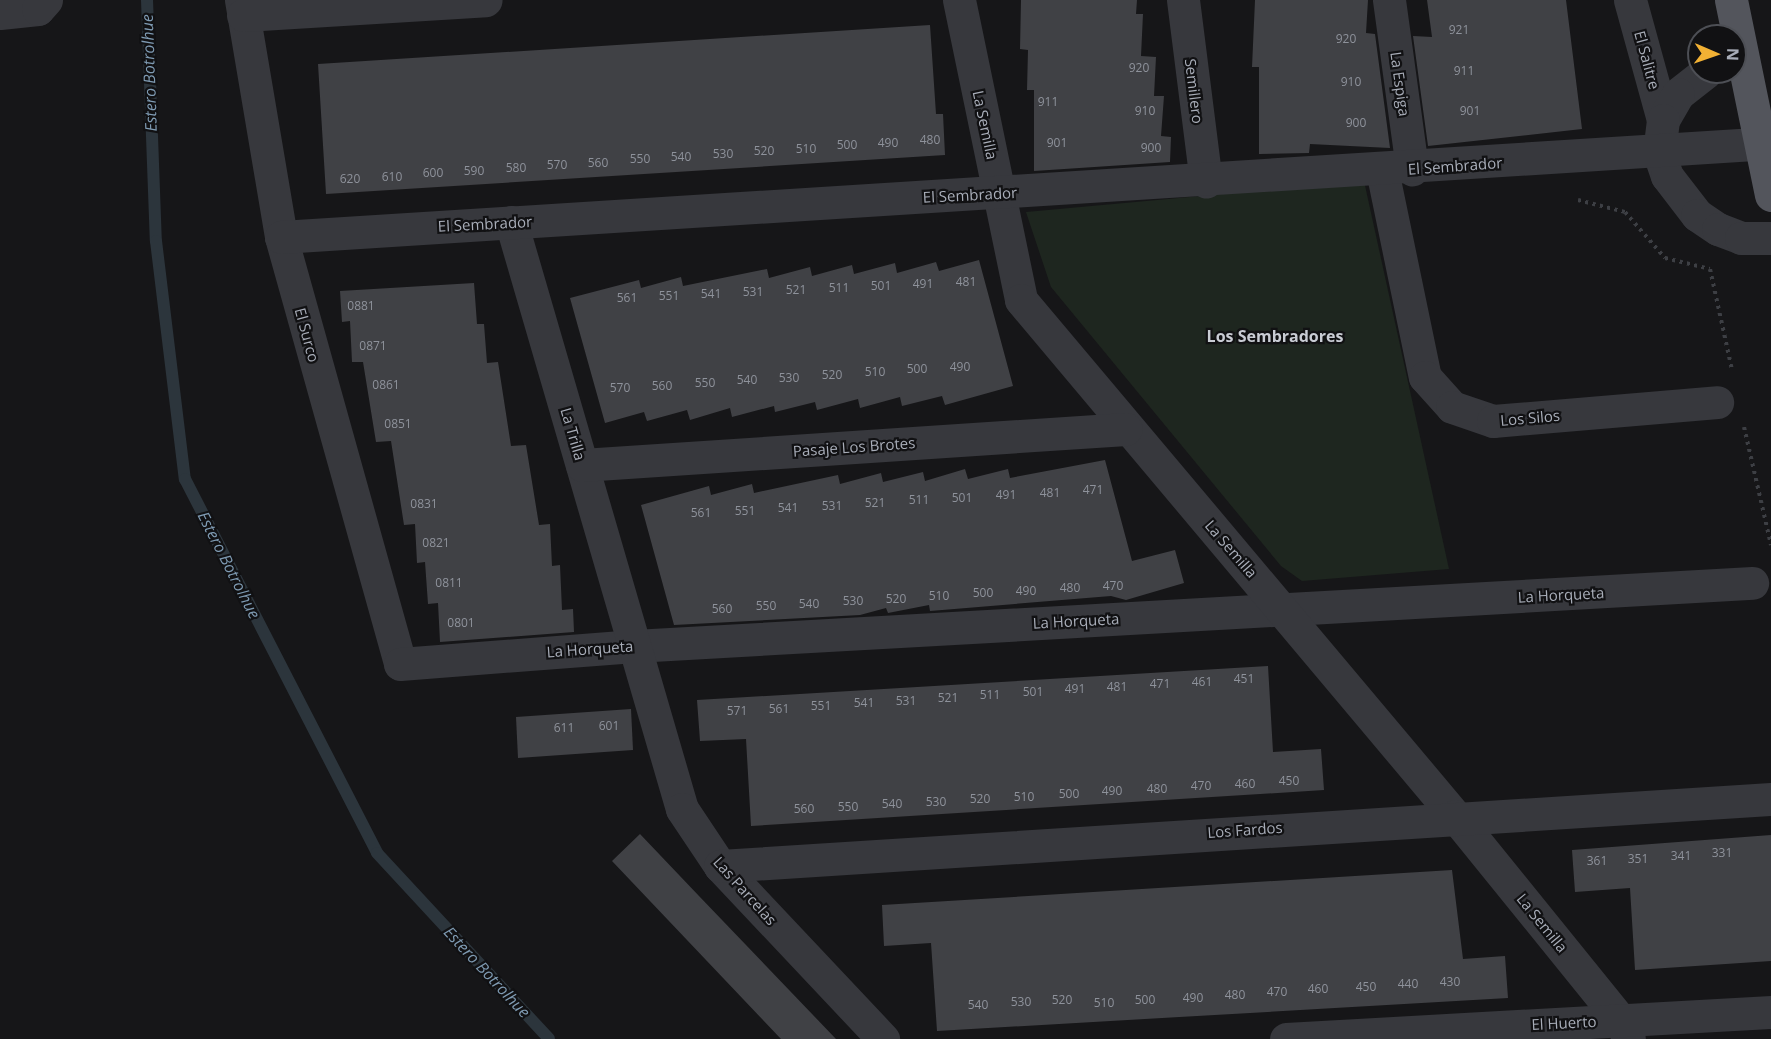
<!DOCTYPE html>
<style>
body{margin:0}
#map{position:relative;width:1771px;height:1039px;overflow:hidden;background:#161618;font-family:"Open Sans",sans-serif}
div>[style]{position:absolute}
.green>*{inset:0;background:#1e261f}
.stream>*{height:12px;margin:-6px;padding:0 6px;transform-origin:6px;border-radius:6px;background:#2c353c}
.building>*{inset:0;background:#404145}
.path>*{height:4px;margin-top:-2px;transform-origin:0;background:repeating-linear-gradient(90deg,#3d3f44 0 3px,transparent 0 7.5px)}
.street>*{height:33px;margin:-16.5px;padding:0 16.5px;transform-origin:16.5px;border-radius:16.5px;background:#37383d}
.primary>*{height:33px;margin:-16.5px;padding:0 16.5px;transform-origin:16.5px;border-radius:16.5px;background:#53555c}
span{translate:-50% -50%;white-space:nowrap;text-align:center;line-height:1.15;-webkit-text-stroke:4.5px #111113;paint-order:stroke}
.number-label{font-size:12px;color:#8e929b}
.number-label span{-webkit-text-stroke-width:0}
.street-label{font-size:15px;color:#a8adb8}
.water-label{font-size:16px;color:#7f9bb3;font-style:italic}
.neighbourhood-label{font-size:16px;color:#c9ccd4;font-weight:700}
.north{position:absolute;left:1687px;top:24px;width:60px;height:60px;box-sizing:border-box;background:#111113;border:2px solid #4d4f55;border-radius:50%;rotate:92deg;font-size:16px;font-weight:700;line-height:24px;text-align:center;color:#a8adb8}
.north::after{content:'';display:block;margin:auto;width:21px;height:27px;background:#f2b134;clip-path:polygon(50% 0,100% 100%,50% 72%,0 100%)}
</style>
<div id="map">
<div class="green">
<div style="clip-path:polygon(1364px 181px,1449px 569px,1302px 581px,1281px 566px,1051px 287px,1026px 212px)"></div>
</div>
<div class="stream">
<div style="left:147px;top:0;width:241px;rotate:87.9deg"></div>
<div style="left:156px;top:241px;width:240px;rotate:83.1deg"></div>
<div style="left:185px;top:479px;width:420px;rotate:62.8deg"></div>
<div style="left:377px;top:853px;width:253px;rotate:47.2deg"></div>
</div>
<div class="building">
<div style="clip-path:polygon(1021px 0,1137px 0,1136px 14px,1143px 14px,1141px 56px,1156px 57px,1154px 96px,1164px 96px,1161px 136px,1171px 137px,1170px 162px,1034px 171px,1034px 90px,1027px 90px,1028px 50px,1020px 49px)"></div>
<div style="clip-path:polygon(1255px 0,1368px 0,1366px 33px,1375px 34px,1390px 148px,1310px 144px,1309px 153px,1259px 154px,1259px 67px,1252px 67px)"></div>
<div style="clip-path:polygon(1427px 0,1566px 0,1582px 129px,1428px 146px,1413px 36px,1432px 37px)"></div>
<div style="clip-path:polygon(930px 25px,936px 114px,943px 114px,945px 155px,326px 194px,318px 64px)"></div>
<div style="clip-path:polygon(979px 260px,1013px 386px,945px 405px,942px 396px,902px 406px,900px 397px,860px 408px,858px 399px,817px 410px,815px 402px,775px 412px,774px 406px,732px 417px,730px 408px,690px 420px,687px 410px,647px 421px,644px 412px,605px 423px,570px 298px,639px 280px,641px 288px,681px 277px,683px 286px,767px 269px,769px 278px,810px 267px,812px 276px,852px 265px,854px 274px,895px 263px,897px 273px,936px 262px,939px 271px)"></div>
<div style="clip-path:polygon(474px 283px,477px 324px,484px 324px,487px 363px,498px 362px,511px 446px,526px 445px,539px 525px,550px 524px,552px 566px,560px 565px,562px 610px,573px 609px,574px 632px,440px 642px,438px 603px,428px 604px,425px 562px,417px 563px,415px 524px,404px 525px,391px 441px,376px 442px,363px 362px,352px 362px,350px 321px,342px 322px,340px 291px)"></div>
<div style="clip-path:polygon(1105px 460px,1132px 561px,1175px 550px,1184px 583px,1126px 600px,1111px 596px,930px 611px,929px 605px,888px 613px,886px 608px,860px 615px,674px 625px,641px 505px,709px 486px,711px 495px,752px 484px,754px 493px,838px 475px,840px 484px,881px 473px,883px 482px,923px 472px,925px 481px,965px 469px,968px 479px,1008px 469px,1010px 478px)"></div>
<div style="clip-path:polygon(1268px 666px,1273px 752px,1321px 749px,1324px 790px,751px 826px,746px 739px,700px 741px,697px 700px)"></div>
<div style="clip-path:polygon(631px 709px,633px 750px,518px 758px,516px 717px)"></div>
<div style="clip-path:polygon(640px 834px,699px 896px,836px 1039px,781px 1039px,612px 861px)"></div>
<div style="clip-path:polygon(1771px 835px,1771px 961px,1635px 970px,1630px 888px,1575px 892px,1572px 850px)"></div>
<div style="clip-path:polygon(1452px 870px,1463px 959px,1505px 956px,1508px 998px,937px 1031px,931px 943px,884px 946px,882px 905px)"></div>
</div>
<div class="path">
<div style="left:1578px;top:200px;width:49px;rotate:14.3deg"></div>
<div style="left:1625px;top:212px;width:61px;rotate:49deg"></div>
<div style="left:1665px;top:258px;width:46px;rotate:13.7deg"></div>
<div style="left:1710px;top:269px;width:103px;rotate:77.7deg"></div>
<div style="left:1744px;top:427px;width:121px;rotate:77.1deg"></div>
</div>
<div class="street">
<div style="left:241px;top:0;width:240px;rotate:80.4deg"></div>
<div style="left:281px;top:237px;width:443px;rotate:74.4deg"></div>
<div style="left:400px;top:664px;width:235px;rotate:-4.4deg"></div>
<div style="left:634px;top:646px;width:1120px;rotate:-3.23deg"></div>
<div style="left:959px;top:0;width:306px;rotate:78.3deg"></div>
<div style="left:1021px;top:300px;width:674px;rotate:49.93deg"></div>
<div style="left:1455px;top:816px;width:262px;rotate:51deg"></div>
<div style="left:1620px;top:1020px;width:21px;rotate:65deg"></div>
<div style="left:1183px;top:0;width:183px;rotate:82.8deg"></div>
<div style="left:1389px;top:0;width:171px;rotate:82.2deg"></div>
<div style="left:1630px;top:0;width:124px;rotate:74.6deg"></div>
<div style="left:0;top:13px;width:38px;rotate:-6deg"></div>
<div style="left:38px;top:9px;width:12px;rotate:-48deg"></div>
<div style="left:243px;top:15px;width:243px;rotate:-3.5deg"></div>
<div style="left:1706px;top:72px;width:36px;rotate:142deg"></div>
<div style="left:1678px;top:94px;width:30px;rotate:120deg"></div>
<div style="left:1663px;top:120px;width:33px;rotate:97deg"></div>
<div style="left:1659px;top:153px;width:24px;rotate:71deg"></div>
<div style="left:1667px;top:176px;width:49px;rotate:52.4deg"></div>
<div style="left:1697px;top:215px;width:25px;rotate:34deg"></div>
<div style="left:1718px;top:229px;width:25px;rotate:21deg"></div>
<div style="left:1741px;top:238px;width:30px"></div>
<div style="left:1382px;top:170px;width:211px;rotate:78.3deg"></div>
<div style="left:1425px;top:377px;width:40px;rotate:48deg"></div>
<div style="left:1452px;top:407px;width:43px;rotate:18.9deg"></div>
<div style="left:1493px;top:421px;width:225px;rotate:-4.8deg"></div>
<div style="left:511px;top:222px;width:611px;rotate:73.76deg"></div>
<div style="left:682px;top:809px;width:69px;rotate:56.3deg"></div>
<div style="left:720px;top:866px;width:238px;rotate:46.7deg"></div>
<div style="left:281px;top:237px;width:1493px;rotate:-3.61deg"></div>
<div style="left:582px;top:465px;width:545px;rotate:-3.79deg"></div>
<div style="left:720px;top:866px;width:1053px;rotate:-3.65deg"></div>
<div style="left:1286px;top:1039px;width:486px;rotate:-3.2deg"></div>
</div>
<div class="primary">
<div style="left:1731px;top:0;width:199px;rotate:78.4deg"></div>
</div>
<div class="number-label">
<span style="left:1459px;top:30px">921</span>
<span style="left:1346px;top:39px">920</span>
<span style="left:1139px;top:68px">920</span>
<span style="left:1464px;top:71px">911</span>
<span style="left:1351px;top:82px">910</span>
<span style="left:1048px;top:102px">911</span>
<span style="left:1145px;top:111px">910</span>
<span style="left:1470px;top:111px">901</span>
<span style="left:1356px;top:123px">900</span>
<span style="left:930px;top:140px">480</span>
<span style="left:888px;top:143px">490</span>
<span style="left:1057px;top:143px">901</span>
<span style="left:847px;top:145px">500</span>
<span style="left:1151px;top:148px">900</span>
<span style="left:806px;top:149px">510</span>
<span style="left:764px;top:151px">520</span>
<span style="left:723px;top:154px">530</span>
<span style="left:681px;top:157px">540</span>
<span style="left:640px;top:159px">550</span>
<span style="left:598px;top:163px">560</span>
<span style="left:557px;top:165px">570</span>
<span style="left:516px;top:168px">580</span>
<span style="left:474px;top:171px">590</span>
<span style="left:433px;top:173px">600</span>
<span style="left:392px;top:177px">610</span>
<span style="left:350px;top:179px">620</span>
<span style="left:966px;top:282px">481</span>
<span style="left:923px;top:284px">491</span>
<span style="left:881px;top:286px">501</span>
<span style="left:839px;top:288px">511</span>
<span style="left:796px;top:290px">521</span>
<span style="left:753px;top:292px">531</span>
<span style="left:711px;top:294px">541</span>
<span style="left:669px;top:296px">551</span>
<span style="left:627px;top:298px">561</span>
<span style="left:361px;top:306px">0881</span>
<span style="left:373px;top:346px">0871</span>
<span style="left:960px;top:367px">490</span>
<span style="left:917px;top:369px">500</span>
<span style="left:875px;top:372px">510</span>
<span style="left:832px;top:375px">520</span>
<span style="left:789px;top:378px">530</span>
<span style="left:747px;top:380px">540</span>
<span style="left:705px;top:383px">550</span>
<span style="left:386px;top:385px">0861</span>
<span style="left:662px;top:386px">560</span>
<span style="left:620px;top:388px">570</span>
<span style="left:398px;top:424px">0851</span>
<span style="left:1093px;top:490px">471</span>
<span style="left:1050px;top:493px">481</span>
<span style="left:1006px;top:495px">491</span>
<span style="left:962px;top:498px">501</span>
<span style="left:919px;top:500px">511</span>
<span style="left:875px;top:503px">521</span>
<span style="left:424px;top:504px">0831</span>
<span style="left:832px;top:506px">531</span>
<span style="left:788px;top:508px">541</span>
<span style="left:745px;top:511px">551</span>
<span style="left:701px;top:513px">561</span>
<span style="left:436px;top:543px">0821</span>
<span style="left:449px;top:583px">0811</span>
<span style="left:1113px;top:586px">470</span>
<span style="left:1070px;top:588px">480</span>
<span style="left:1026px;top:591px">490</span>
<span style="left:983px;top:593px">500</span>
<span style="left:939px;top:596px">510</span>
<span style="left:896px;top:599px">520</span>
<span style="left:853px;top:601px">530</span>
<span style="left:809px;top:604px">540</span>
<span style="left:766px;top:606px">550</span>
<span style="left:722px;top:609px">560</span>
<span style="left:461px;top:623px">0801</span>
<span style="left:1244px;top:679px">451</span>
<span style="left:1202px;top:682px">461</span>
<span style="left:1160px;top:684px">471</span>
<span style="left:1117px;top:687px">481</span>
<span style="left:1075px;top:689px">491</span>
<span style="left:1033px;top:692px">501</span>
<span style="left:990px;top:695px">511</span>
<span style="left:948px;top:698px">521</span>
<span style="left:906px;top:701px">531</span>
<span style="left:864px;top:703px">541</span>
<span style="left:821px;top:706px">551</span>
<span style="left:779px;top:709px">561</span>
<span style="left:737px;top:711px">571</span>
<span style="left:609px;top:726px">601</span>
<span style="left:564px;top:728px">611</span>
<span style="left:1289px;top:781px">450</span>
<span style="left:1245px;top:784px">460</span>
<span style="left:1201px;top:786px">470</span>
<span style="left:1157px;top:789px">480</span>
<span style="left:1112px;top:791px">490</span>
<span style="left:1069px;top:794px">500</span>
<span style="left:1024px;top:797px">510</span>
<span style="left:980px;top:799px">520</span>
<span style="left:936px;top:802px">530</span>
<span style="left:892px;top:804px">540</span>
<span style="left:848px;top:807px">550</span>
<span style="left:804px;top:809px">560</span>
<span style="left:1722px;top:853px">331</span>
<span style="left:1681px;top:856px">341</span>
<span style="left:1638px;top:859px">351</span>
<span style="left:1597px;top:861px">361</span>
<span style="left:1450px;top:982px">430</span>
<span style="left:1408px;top:984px">440</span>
<span style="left:1366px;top:987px">450</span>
<span style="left:1318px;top:989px">460</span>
<span style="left:1277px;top:992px">470</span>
<span style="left:1235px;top:995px">480</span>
<span style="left:1193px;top:998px">490</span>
<span style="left:1062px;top:1000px">520</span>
<span style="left:1145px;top:1000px">500</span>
<span style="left:1021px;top:1002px">530</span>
<span style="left:1104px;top:1003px">510</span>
<span style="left:978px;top:1005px">540</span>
</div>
<div class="street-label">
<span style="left:1647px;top:60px;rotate:75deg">El Salitre</span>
<span style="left:1400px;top:84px;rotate:82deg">La Espiga</span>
<span style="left:1194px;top:91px;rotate:83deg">Semillero</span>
<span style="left:985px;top:125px;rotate:78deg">La Semilla</span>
<span style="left:1455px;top:166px;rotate:-4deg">El Sembrador</span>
<span style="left:970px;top:195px;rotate:-3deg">El Sembrador</span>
<span style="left:485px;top:224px;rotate:-3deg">El Sembrador</span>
<span style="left:307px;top:335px;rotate:75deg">El Surco</span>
<span style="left:1530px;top:418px;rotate:-5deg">Los Silos</span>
<span style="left:573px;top:434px;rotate:74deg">La Trilla</span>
<span style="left:854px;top:447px;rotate:-4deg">Pasaje Los Brotes</span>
<span style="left:1231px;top:549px;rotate:49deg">La Semilla</span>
<span style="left:1561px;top:595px;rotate:-3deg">La Horqueta</span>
<span style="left:1076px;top:621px;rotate:-3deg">La Horqueta</span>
<span style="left:590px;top:649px;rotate:-4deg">La Horqueta</span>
<span style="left:1245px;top:830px;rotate:-4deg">Los Fardos</span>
<span style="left:745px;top:891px;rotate:48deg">Las Parcelas</span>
<span style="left:1542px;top:923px;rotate:51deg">La Semilla</span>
<span style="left:1564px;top:1023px;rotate:-3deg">El Huerto</span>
</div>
<div class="water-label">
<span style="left:149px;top:73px;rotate:-92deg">Estero Botrolhue</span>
<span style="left:229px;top:565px;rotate:63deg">Estero Botrolhue</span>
<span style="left:487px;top:972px;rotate:47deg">Estero Botrolhue</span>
</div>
<div class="neighbourhood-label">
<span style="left:1275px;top:336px">Los Sembradores</span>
</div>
<div class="north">N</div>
</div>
